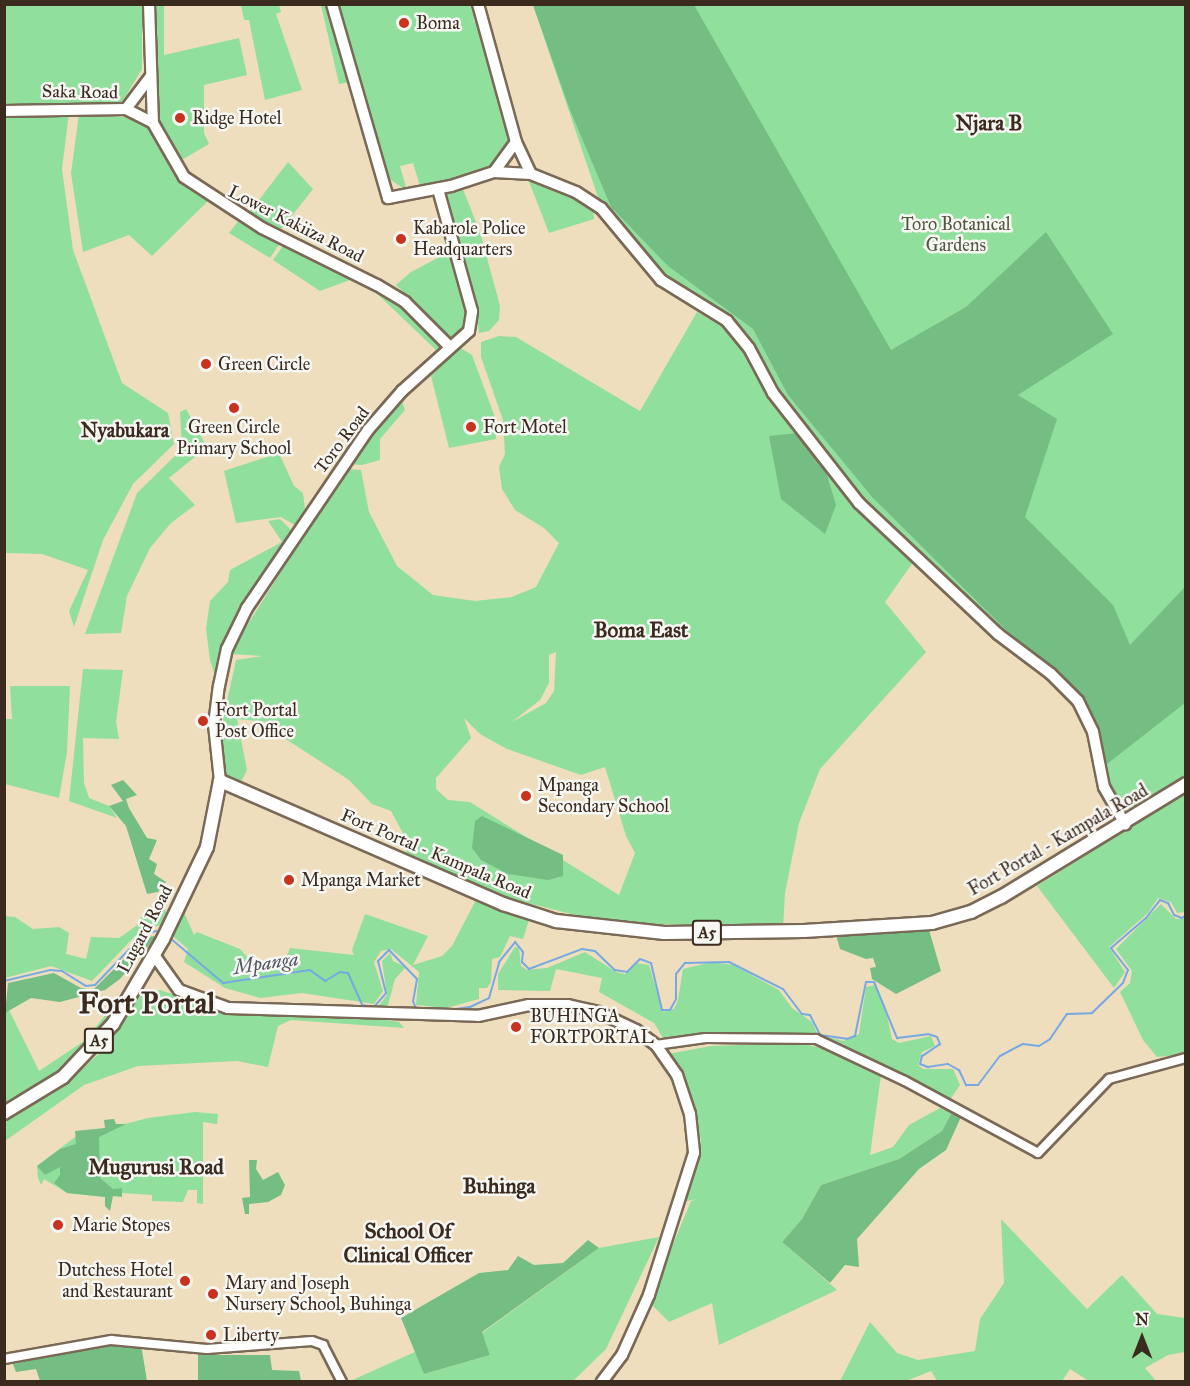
<!DOCTYPE html>
<style>
body{margin:0}
#map{position:relative;width:1190px;height:1386px;overflow:hidden;background:#eedebd;font-family:"IM FELL Great Primer",serif}
div>[style]{position:absolute}
.green>*{inset:0;background:#90df9d}
.forest>*{inset:0;background:#74be84}
.stream>*{height:2px;margin:-1px;padding:0 1px;transform-origin:1px;border-radius:1px;background:#76a9e2}
.roads{filter:drop-shadow(2px 0 #7a6956) drop-shadow(-2px 0 #7a6956) drop-shadow(0 2px #7a6956) drop-shadow(0 -2px #7a6956)}
.minor>*{height:8px;margin:-4px;padding:0 4px;transform-origin:4px;border-radius:4px;background:#fff}
.major>*{height:10px;margin:-5px;padding:0 5px;transform-origin:5px;border-radius:5px;background:#fff}
.highway>*{height:12px;margin:-6px;padding:0 6px;transform-origin:6px;border-radius:6px;background:#fff}
.dots>*{width:16px;height:16px;translate:-50% -50%;box-sizing:border-box;border:3px solid #f6f6f2;border-radius:50%}
span{translate:-50% -50%;white-space:nowrap;text-align:center;line-height:1.15;-webkit-text-stroke:5px #f6f6f2;paint-order:stroke}
.shield-label span{padding:2px 4px;background:#f6f6f2;border:2px solid;border-radius:4px;-webkit-text-stroke-width:0}
.shield-label{font-size:16px;color:#3b2a1e;font-weight:700}
.poi-label{font-size:18px;color:#3b2a1e}
.left{translate:0 -50%;text-align:left}
.right{translate:-100% -50%;text-align:right}
.street-label{font-size:18px;color:#3b2a1e}
.park-label{font-size:18px;color:#50573e}
.neighbourhood-label{font-size:20px;color:#3b2a1e;font-weight:700}
.water-label{font-size:20px;color:#505663;font-style:italic}
.quarter-label{font-size:21px;color:#3b2a1e;font-weight:700}
.town-label{font-size:30px;color:#3b2a1e;font-weight:700}
.frame{position:absolute;inset:0;border:6px solid #3b2a1e;pointer-events:none}
.north{position:absolute;left:1112px;top:1308px;width:60px;height:60px;-webkit-text-stroke:4px #f6f6f2;paint-order:stroke;rotate:0deg;font-size:16px;font-weight:700;line-height:24px;text-align:center;color:#3b2a1e}
.north::after{content:'';display:block;margin:auto;width:21px;height:27px;background:#3b2a1e;clip-path:polygon(50% 0,100% 100%,50% 72%,0 100%)}
</style>
<div id="map">
<div class="green">
<div style="clip-path:polygon(4px 5px,142px 5px,142px 69px,120px 105px,57px 104px,5px 108px)"></div>
<div style="clip-path:polygon(153px 5px,164px 5px,164px 55px,239px 38px,247px 75px,204px 85px,204px 133px,209px 144px,180px 161px,156px 119px)"></div>
<div style="clip-path:polygon(241px 5px,279px 5px,281px 12px,276px 14px,302px 90px,265px 100px,249px 20px,244px 20px)"></div>
<div style="clip-path:polygon(321px 5px,329px 5px,351px 82px,339px 84px)"></div>
<div style="clip-path:polygon(335px 5px,478px 5px,482px 17px,468px 23px,480px 19px,513px 133px,510px 151px,492px 170px,421px 189px,413px 163px,400px 166px,407px 191px,391px 180px,377px 153px)"></div>
<div style="clip-path:polygon(533px 5px,1185px 5px,1185px 781px,1138px 808px,1129px 810px,1119px 805px,1108px 785px,1094px 719px,1080px 699px,863px 501px,776px 391px,753px 345px,661px 280px,602px 209px)"></div>
<div style="clip-path:polygon(69px 113px,62px 169px,73px 250px,122px 383px,168px 413px,174px 444px,133px 484px,103px 540px,74px 627px,69px 611px,88px 570px,42px 554px,5px 553px,4px 118px)"></div>
<div style="clip-path:polygon(79px 114px,125px 117px,143px 123px,154px 132px,177px 176px,208px 201px,152px 256px,129px 235px,83px 252px,71px 173px)"></div>
<div style="clip-path:polygon(288px 162px,313px 189px,279px 232px,249px 213px)"></div>
<div style="clip-path:polygon(528px 179px,576px 195px,593px 207px,594px 219px,549px 233px)"></div>
<div style="clip-path:polygon(455px 187px,462px 187px,480px 232px,500px 306px,499px 320px,489px 331px,479px 333px,475px 304px,445px 206px,446px 194px)"></div>
<div style="clip-path:polygon(240px 219px,281px 242px,270px 258px,229px 233px)"></div>
<div style="clip-path:polygon(285px 243px,358px 277px,320px 291px,273px 260px)"></div>
<div style="clip-path:polygon(449px 252px,468px 311px,459px 334px,450px 337px,396px 285px,411px 272px)"></div>
<div style="clip-path:polygon(367px 284px,399px 303px,443px 345px,436px 350px)"></div>
<div style="clip-path:polygon(evenodd,697px 312px,721px 326px,742px 348px,775px 407px,854px 508px,914px 561px,885px 602px,926px 652px,820px 769px,799px 823px,785px 893px,783px 927px,607px 923px,488px 893px,407px 859px,405px 837px,391px 811px,372px 804px,349px 780px,281px 736px,269px 722px,237px 719px,247px 770px,240px 784px,226px 775px,223px 769px,223px 720px,236px 660px,263px 656px,229px 654px,346px 469px,361px 470px,369px 512px,397px 566px,433px 595px,475px 601px,512px 597px,536px 587px,559px 543px,544px 528px,515px 510px,502px 489px,499px 467px,505px 454px,503px 420px,481px 357px,481px 342px,499px 336px,516px 337px,640px 411px,697px 312px,556px 652px,554px 691px,546px 703px,512px 722px,540px 700px,549px 683px,549px 655px,556px 652px,697px 312px,464px 718px,480px 734px,507px 749px,581px 775px,605px 767px,626px 836px,635px 853px,619px 895px,470px 802px,448px 800px,436px 789px,436px 778px,471px 738px,464px 718px)"></div>
<div style="clip-path:polygon(459px 347px,472px 355px,496px 420px,496px 439px,449px 448px,431px 376px)"></div>
<div style="clip-path:polygon(402px 401px,405px 410px,380px 439px,380px 460px,362px 465px,348px 464px,370px 429px)"></div>
<div style="clip-path:polygon(186px 409px,207px 447px,169px 478px,195px 505px,171px 523px,150px 548px,127px 596px,121px 633px,85px 634px,137px 493px,182px 449px,180px 412px)"></div>
<div style="clip-path:polygon(279px 453px,294px 486px,303px 493px,305px 509px,298px 527px,281px 517px,236px 523px,224px 471px)"></div>
<div style="clip-path:polygon(280px 519px,296px 535px,253px 601px,217px 682px,210px 660px,206px 629px,210px 601px,228px 582px,230px 570px,282px 542px,268px 521px)"></div>
<div style="clip-path:polygon(83px 669px,123px 670px,116px 722px,119px 739px,83px 738px,84px 783px,89px 798px,109px 806px,117px 818px,69px 801px)"></div>
<div style="clip-path:polygon(10px 686px,70px 686px,67px 752px,59px 798px,5px 784px,5px 719px,12px 719px)"></div>
<div style="clip-path:polygon(1185px 792px,1185px 912px,1177px 913px,1171px 902px,1158px 898px,1148px 913px,1109px 947px,1125px 972px,1114px 988px,1037px 886px)"></div>
<div style="clip-path:polygon(476px 900px,529px 920px,523px 939px,510px 936px,500px 957px,492px 959px,491px 982px,487px 988px,479px 988px,479px 999px,446px 1008px,416px 1005px,419px 972px,391px 949px,381px 951px,374px 962px,383px 991px,374px 1004px,302px 993px,260px 998px,225px 988px,184px 962px,188px 949px,169px 933px,183px 910px,194px 935px,197px 932px,240px 949px,255px 966px,283px 966px,290px 948px,354px 955px,352px 950px,365px 914px,428px 936px,413px 965px,442px 956px,452px 946px)"></div>
<div style="clip-path:polygon(1161px 904px,1176px 919px,1185px 919px,1185px 1054px,1157px 1057px,1143px 1040px,1120px 992px,1130px 983px,1132px 971px,1116px 949px)"></div>
<div style="clip-path:polygon(147px 907px,165px 908px,167px 915px,161px 925px,140px 931px,92px 981px,51px 966px,5px 978px,5px 916px,15px 917px,33px 929px,59px 927px,69px 933px,66px 954px,86px 959px,91px 937px,119px 938px,136px 926px)"></div>
<div style="clip-path:polygon(515px 947px,519px 948px,521px 966px,527px 970px,547px 968px,585px 952px,616px 972px,625px 974px,636px 963px,649px 965px,663px 1012px,674px 1009px,678px 1000px,683px 969px,712px 962px,733px 965px,779px 990px,792px 1008px,812px 1022px,818px 1035px,844px 1041px,859px 1034px,866px 987px,875px 985px,885px 1006px,892px 1039px,899px 1043px,931px 1036px,935px 1046px,922px 1052px,918px 1065px,923px 1069px,953px 1069px,960px 1085px,949px 1101px,861px 1056px,798px 1037px,665px 1041px,654px 1023px,599px 992px,602px 978px,556px 969px,550px 991px,498px 990px,498px 974px)"></div>
<div style="clip-path:polygon(390px 953px,393px 961px,406px 967px,395px 979px,388px 1005px,380px 1011px,361px 1008px,377px 1008px,387px 995px,382px 961px)"></div>
<div style="clip-path:polygon(160px 990px,229px 1013px,373px 1018px,399px 1022px,404px 1028px,291px 1020px,278px 1026px,268px 1067px,237px 1061px,138px 1066px,84px 1085px,5px 1141px,5px 1120px,79px 1072px,106px 1047px,140px 996px)"></div>
<div style="clip-path:polygon(123px 994px,103px 1030px,73px 1063px,41px 1088px,5px 1104px,5px 1013px,9px 1010px,39px 1071px,84px 1041px)"></div>
<div style="clip-path:polygon(801px 1043px,828px 1050px,881px 1075px,870px 1155px,893px 1147px,909px 1125px,940px 1108px,952px 1112px,942px 1131px,899px 1159px,821px 1185px,802px 1219px,782px 1242px,837px 1290px,719px 1345px,712px 1303px,669px 1322px,649px 1302px,691px 1201px,697px 1199px,682px 1202px,701px 1141px,694px 1110px,668px 1054px,711px 1046px)"></div>
<div style="clip-path:polygon(195px 1112px,218px 1114px,217px 1124px,203px 1122px,203px 1204px,197px 1203px,197px 1190px,188px 1190px,183px 1202px,152px 1201px,152px 1195px,106px 1192px,106px 1197px,67px 1193px,44px 1179px,41px 1185px,38px 1178px,37px 1166px,75px 1137px,148px 1118px)"></div>
<div style="clip-path:polygon(1001px 1219px,1087px 1309px,1122px 1275px,1157px 1314px,1185px 1318px,1185px 1352px,1168px 1355px,1145px 1368px,1156px 1381px,1089px 1381px,1070px 1369px,1062px 1381px,937px 1381px,931px 1371px,906px 1381px,840px 1381px,870px 1322px,897px 1353px,918px 1360px,975px 1351px,980px 1319px,1004px 1283px)"></div>
<div style="clip-path:polygon(659px 1237px,606px 1349px,573px 1381px,348px 1382px,417px 1351px,424px 1374px,490px 1355px,482px 1333px,599px 1248px)"></div>
</div>
<div class="forest">
<div style="clip-path:polygon(533px 5px,694px 5px,891px 350px,966px 307px,1046px 232px,1113px 334px,1018px 395px,1057px 419px,1025px 517px,1113px 605px,1130px 645px,1185px 587px,1185px 703px,1107px 764px,1094px 719px,1060px 672px,1007px 631px,873px 498px,788px 395px,753px 329px,668px 266px,611px 207px,570px 110px)"></div>
<div style="clip-path:polygon(798px 433px,824px 465px,836px 505px,825px 534px,781px 499px,769px 436px)"></div>
<div style="clip-path:polygon(123px 780px,137px 795px,126px 799px,129px 808px,147px 838px,157px 840px,149px 859px,157px 864px,154px 874px,166px 882px,158px 892px,147px 894px,126px 826px,109px 806px,123px 801px,111px 785px)"></div>
<div style="clip-path:polygon(482px 816px,563px 855px,563px 876px,548px 880px,508px 874px,481px 860px,472px 848px,475px 821px)"></div>
<div style="clip-path:polygon(929px 930px,941px 971px,896px 994px,872px 979px,870px 968px,876px 967px,873px 958px,866px 959px,840px 949px,836px 935px)"></div>
<div style="clip-path:polygon(158px 935px,120px 979px,105px 990px,60px 1002px,31px 998px,5px 1013px,8px 983px,54px 973px,81px 988px,93px 990px,145px 938px)"></div>
<div style="clip-path:polygon(952px 1112px,961px 1117px,946px 1150px,919px 1169px,857px 1239px,859px 1267px,845px 1265px,830px 1283px,782px 1242px,802px 1219px,821px 1185px,899px 1159px,942px 1131px)"></div>
<div style="clip-path:polygon(114px 1119px,116px 1124px,126px 1124px,99px 1137px,100px 1178px,113px 1189px,122px 1188px,122px 1197px,113px 1196px,110px 1211px,105px 1206px,105px 1197px,67px 1193px,54px 1183px,60px 1175px,60px 1167px,45px 1175px,37px 1166px,60px 1149px,76px 1144px,75px 1131px,105px 1128px,104px 1120px)"></div>
<div style="clip-path:polygon(249px 1160px,257px 1160px,256px 1169px,263px 1180px,278px 1172px,285px 1185px,281px 1195px,268px 1202px,249px 1204px,249px 1214px,245px 1214px,242px 1198px,250px 1197px)"></div>
<div style="clip-path:polygon(588px 1240px,599px 1248px,482px 1332px,490px 1355px,424px 1374px,401px 1318px,479px 1273px,508px 1270px,518px 1256px,534px 1265px,563px 1263px)"></div>
<div style="clip-path:polygon(125px 1342px,141px 1344px,147px 1381px,40px 1381px,36px 1369px,16px 1372px,13px 1364px)"></div>
<div style="clip-path:polygon(198px 1355px,270px 1355px,272px 1370px,299px 1371px,301px 1381px,198px 1381px)"></div>
</div>
<div class="stream">
<div style="left:170px;top:938px;width:70px;rotate:40.3deg"></div>
<div style="left:223px;top:983px;width:88px;rotate:-8.5deg"></div>
<div style="left:310px;top:970px;width:19px;rotate:36deg"></div>
<div style="left:325px;top:981px;width:17px;rotate:-31deg"></div>
<div style="left:340px;top:972px;width:8px;rotate:7deg"></div>
<div style="left:348px;top:973px;width:35px;rotate:66deg"></div>
<div style="left:362px;top:1005px;width:12px;rotate:9deg"></div>
<div style="left:374px;top:1007px;width:18px;rotate:-49deg"></div>
<div style="left:386px;top:993px;width:33px;rotate:-104deg"></div>
<div style="left:378px;top:961px;width:16px;rotate:-45deg"></div>
<div style="left:389px;top:950px;width:40px;rotate:46deg"></div>
<div style="left:417px;top:979px;width:22px;rotate:100deg"></div>
<div style="left:413px;top:1001px;width:9px;rotate:69deg"></div>
<div style="left:4px;top:981px;width:47px;rotate:-13.4deg"></div>
<div style="left:50px;top:970px;width:12px;rotate:5deg"></div>
<div style="left:62px;top:971px;width:28px;rotate:32deg"></div>
<div style="left:86px;top:986px;width:9px;rotate:-6deg"></div>
<div style="left:95px;top:985px;width:68px;rotate:-46.2deg"></div>
<div style="left:142px;top:936px;width:15px;rotate:-20deg"></div>
<div style="left:156px;top:931px;width:7px;rotate:27deg"></div>
<div style="left:449px;top:1010px;width:21px;rotate:-8deg"></div>
<div style="left:470px;top:1007px;width:21px;rotate:-25deg"></div>
<div style="left:489px;top:998px;width:37px;rotate:-74deg"></div>
<div style="left:499px;top:962px;width:26px;rotate:-51deg"></div>
<div style="left:515px;top:942px;width:13px;rotate:51deg"></div>
<div style="left:523px;top:952px;width:10px;rotate:96deg"></div>
<div style="left:522px;top:962px;width:10px;rotate:45deg"></div>
<div style="left:529px;top:969px;width:57px;rotate:-20.7deg"></div>
<div style="left:582px;top:949px;width:13px;rotate:9deg"></div>
<div style="left:595px;top:951px;width:28px;rotate:44deg"></div>
<div style="left:615px;top:970px;width:12px;rotate:9deg"></div>
<div style="left:627px;top:972px;width:18px;rotate:-45deg"></div>
<div style="left:640px;top:959px;width:12px;rotate:20deg"></div>
<div style="left:651px;top:963px;width:48px;rotate:76.8deg"></div>
<div style="left:662px;top:1010px;width:8px"></div>
<div style="left:670px;top:1010px;width:13px;rotate:-61deg"></div>
<div style="left:676px;top:999px;width:25px;rotate:-90deg"></div>
<div style="left:676px;top:974px;width:14px;rotate:-51deg"></div>
<div style="left:685px;top:963px;width:44px;rotate:-1.3deg"></div>
<div style="left:729px;top:962px;width:60px;rotate:26.6deg"></div>
<div style="left:783px;top:989px;width:31px;rotate:53deg"></div>
<div style="left:802px;top:1014px;width:8px;rotate:7deg"></div>
<div style="left:810px;top:1015px;width:22px;rotate:63deg"></div>
<div style="left:820px;top:1035px;width:27px;rotate:8deg"></div>
<div style="left:847px;top:1039px;width:9px;rotate:-21deg"></div>
<div style="left:855px;top:1036px;width:55px;rotate:-78.5deg"></div>
<div style="left:866px;top:982px;width:8px"></div>
<div style="left:874px;top:982px;width:61px;rotate:67.7deg"></div>
<div style="left:897px;top:1038px;width:31px;rotate:-7deg"></div>
<div style="left:928px;top:1034px;width:9px;rotate:18deg"></div>
<div style="left:937px;top:1037px;width:8px;rotate:67deg"></div>
<div style="left:940px;top:1044px;width:22px;rotate:146deg"></div>
<div style="left:922px;top:1056px;width:8px;rotate:104deg"></div>
<div style="left:920px;top:1064px;width:9px;rotate:21deg"></div>
<div style="left:928px;top:1067px;width:20px;rotate:-9deg"></div>
<div style="left:948px;top:1064px;width:13px;rotate:29deg"></div>
<div style="left:959px;top:1070px;width:17px;rotate:65deg"></div>
<div style="left:966px;top:1085px;width:12px"></div>
<div style="left:978px;top:1085px;width:36px;rotate:-53deg"></div>
<div style="left:1000px;top:1056px;width:26px;rotate:-28deg"></div>
<div style="left:1023px;top:1044px;width:16px;rotate:7deg"></div>
<div style="left:1039px;top:1046px;width:13px;rotate:-32deg"></div>
<div style="left:1050px;top:1039px;width:30px;rotate:-56deg"></div>
<div style="left:1067px;top:1014px;width:25px;rotate:-2deg"></div>
<div style="left:1092px;top:1013px;width:43px;rotate:-44.1deg"></div>
<div style="left:1123px;top:983px;width:14px;rotate:-69deg"></div>
<div style="left:1128px;top:970px;width:28px;rotate:-128deg"></div>
<div style="left:1111px;top:948px;width:46px;rotate:-40.6deg"></div>
<div style="left:1146px;top:918px;width:23px;rotate:-52deg"></div>
<div style="left:1160px;top:900px;width:9px;rotate:21deg"></div>
<div style="left:1168px;top:903px;width:13px;rotate:63deg"></div>
<div style="left:1174px;top:915px;width:9px;rotate:21deg"></div>
<div style="left:1182px;top:918px;width:5px;rotate:-37deg"></div>
</div>
<div class="roads">
<div class="minor">
<div style="left:656px;top:1045px;width:50px;rotate:-8deg"></div>
<div style="left:706px;top:1038px;width:110px;rotate:0.5deg"></div>
<div style="left:816px;top:1039px;width:98px;rotate:25.3deg"></div>
<div style="left:905px;top:1081px;width:151px;rotate:28.4deg"></div>
<div style="left:1038px;top:1153px;width:103px;rotate:-46.2deg"></div>
<div style="left:1109px;top:1079px;width:80px;rotate:-15.3deg"></div>
<div style="left:4px;top:1359px;width:109px;rotate:-10.1deg"></div>
<div style="left:111px;top:1340px;width:96px;rotate:5.4deg"></div>
<div style="left:207px;top:1349px;width:105px;rotate:-4.4deg"></div>
<div style="left:312px;top:1341px;width:12px;rotate:20deg"></div>
<div style="left:323px;top:1345px;width:42px;rotate:62.8deg"></div>
</div>
<div class="major">
<div style="left:149px;top:4px;width:119px;rotate:88.1deg"></div>
<div style="left:153px;top:123px;width:62px;rotate:60.1deg"></div>
<div style="left:184px;top:177px;width:93px;rotate:33.2deg"></div>
<div style="left:262px;top:228px;width:128px;rotate:26.4deg"></div>
<div style="left:377px;top:285px;width:33px;rotate:31deg"></div>
<div style="left:405px;top:302px;width:62px;rotate:45deg"></div>
<div style="left:332px;top:4px;width:202px;rotate:73.9deg"></div>
<div style="left:388px;top:198px;width:64px;rotate:-10.8deg"></div>
<div style="left:451px;top:186px;width:45px;rotate:-18deg"></div>
<div style="left:494px;top:172px;width:37px;rotate:3deg"></div>
<div style="left:531px;top:174px;width:48px;rotate:21.8deg"></div>
<div style="left:576px;top:192px;width:30px;rotate:33deg"></div>
<div style="left:601px;top:208px;width:94px;rotate:50.2deg"></div>
<div style="left:661px;top:280px;width:78px;rotate:31.8deg"></div>
<div style="left:727px;top:321px;width:35px;rotate:51deg"></div>
<div style="left:749px;top:348px;width:51px;rotate:61.9deg"></div>
<div style="left:773px;top:393px;width:140px;rotate:52deg"></div>
<div style="left:859px;top:503px;width:191px;rotate:43.3deg"></div>
<div style="left:998px;top:634px;width:66px;rotate:37deg"></div>
<div style="left:1051px;top:674px;width:38px;rotate:45deg"></div>
<div style="left:1078px;top:701px;width:34px;rotate:64deg"></div>
<div style="left:1093px;top:732px;width:56px;rotate:78.7deg"></div>
<div style="left:1104px;top:787px;width:43px;rotate:60.4deg"></div>
<div style="left:478px;top:4px;width:143px;rotate:74.6deg"></div>
<div style="left:516px;top:142px;width:35px;rotate:65deg"></div>
<div style="left:126px;top:109px;width:41px;rotate:-52.9deg"></div>
<div style="left:4px;top:111px;width:122px;rotate:-0.9deg"></div>
<div style="left:126px;top:109px;width:30px;rotate:27deg"></div>
<div style="left:494px;top:172px;width:37px;rotate:-54deg"></div>
<div style="left:220px;top:781px;width:56px;rotate:-96.1deg"></div>
<div style="left:214px;top:725px;width:39px;rotate:-83deg"></div>
<div style="left:219px;top:686px;width:38px;rotate:-78deg"></div>
<div style="left:227px;top:649px;width:46px;rotate:-64deg"></div>
<div style="left:247px;top:608px;width:215px;rotate:-55.8deg"></div>
<div style="left:368px;top:430px;width:52px;rotate:-48.9deg"></div>
<div style="left:402px;top:391px;width:90px;rotate:-41.8deg"></div>
<div style="left:469px;top:331px;width:20px;rotate:-81deg"></div>
<div style="left:472px;top:311px;width:127px;rotate:-105.6deg"></div>
<div style="left:154px;top:955px;width:43px;rotate:54.5deg"></div>
<div style="left:179px;top:990px;width:52px;rotate:20.2deg"></div>
<div style="left:228px;top:1008px;width:250px;rotate:1.8deg"></div>
<div style="left:478px;top:1016px;width:52px;rotate:-12.2deg"></div>
<div style="left:529px;top:1005px;width:39px"></div>
<div style="left:568px;top:1005px;width:31px;rotate:13deg"></div>
<div style="left:598px;top:1012px;width:42px;rotate:25.3deg"></div>
<div style="left:636px;top:1030px;width:25px;rotate:37deg"></div>
<div style="left:656px;top:1045px;width:37px;rotate:55deg"></div>
<div style="left:677px;top:1075px;width:41px;rotate:71.6deg"></div>
<div style="left:690px;top:1114px;width:39px;rotate:84deg"></div>
<div style="left:694px;top:1153px;width:149px;rotate:107.6deg"></div>
<div style="left:649px;top:1295px;width:66px;rotate:114.2deg"></div>
<div style="left:622px;top:1355px;width:34px;rotate:127deg"></div>
</div>
<div class="highway">
<div style="left:4px;top:1113px;width:69px;rotate:-31.4deg"></div>
<div style="left:63px;top:1077px;width:73px;rotate:-46.7deg"></div>
<div style="left:113px;top:1024px;width:99px;rotate:-59.5deg"></div>
<div style="left:163px;top:939px;width:102px;rotate:-64.4deg"></div>
<div style="left:207px;top:847px;width:67px;rotate:-78.9deg"></div>
<div style="left:220px;top:781px;width:309px;rotate:23.5deg"></div>
<div style="left:503px;top:904px;width:56px;rotate:17.8deg"></div>
<div style="left:556px;top:921px;width:109px;rotate:6.3deg"></div>
<div style="left:664px;top:933px;width:140px;rotate:-0.8deg"></div>
<div style="left:804px;top:931px;width:128px;rotate:-3.6deg"></div>
<div style="left:932px;top:923px;width:41px;rotate:-15.8deg"></div>
<div style="left:971px;top:912px;width:34px;rotate:-27deg"></div>
<div style="left:1001px;top:897px;width:217px;rotate:-31.4deg"></div>
</div>
</div>
<div class="dots">
<div style="left:404px;top:23px;background:#c8321e"></div>
<div style="left:180px;top:118px;background:#c8321e"></div>
<div style="left:401px;top:239px;background:#c8321e"></div>
<div style="left:206px;top:364px;background:#c8321e"></div>
<div style="left:234px;top:408px;background:#c8321e"></div>
<div style="left:471px;top:427px;background:#c8321e"></div>
<div style="left:203px;top:721px;background:#c8321e"></div>
<div style="left:526px;top:796px;background:#c8321e"></div>
<div style="left:289px;top:880px;background:#c8321e"></div>
<div style="left:516px;top:1027px;background:#c8321e"></div>
<div style="left:58px;top:1225px;background:#c8321e"></div>
<div style="left:185px;top:1281px;background:#c8321e"></div>
<div style="left:213px;top:1294px;background:#c8321e"></div>
<div style="left:211px;top:1335px;background:#c8321e"></div>
</div>
<div class="shield-label">
<span style="left:707px;top:933px">A5</span>
<span style="left:99px;top:1041px">A5</span>
</div>
<div class="poi-label">
<span class="left" style="left:416px;top:23px">Boma</span>
<span class="left" style="left:192px;top:118px">Ridge Hotel</span>
<span class="left" style="left:413px;top:239px">Kabarole Police<br>Headquarters</span>
<span class="left" style="left:218px;top:364px">Green Circle</span>
<span class="left" style="left:483px;top:427px">Fort Motel</span>
<span style="left:234px;top:438px">Green Circle<br>Primary School</span>
<span class="left" style="left:215px;top:721px">Fort Portal<br>Post Office</span>
<span class="left" style="left:538px;top:796px">Mpanga<br>Secondary School</span>
<span class="left" style="left:301px;top:880px">Mpanga Market</span>
<span class="left" style="left:530px;top:1027px">BUHINGA<br>FORTPORTAL</span>
<span class="left" style="left:72px;top:1225px">Marie Stopes</span>
<span class="right" style="left:173px;top:1281px">Dutchess Hotel<br>and Restaurant</span>
<span class="left" style="left:225px;top:1294px">Mary and Joseph<br>Nursery School, Buhinga</span>
<span class="left" style="left:223px;top:1335px">Liberty</span>
</div>
<div class="street-label">
<span style="left:80px;top:92px;rotate:1deg">Saka Road</span>
<span style="left:296px;top:224px;rotate:27deg">Lower Kakiiza Road</span>
<span style="left:342px;top:440px;rotate:-53deg">Toro Road</span>
<span style="left:1058px;top:840px;rotate:-30deg">Fort Portal - Kampala Road</span>
<span style="left:436px;top:854px;rotate:23deg">Fort Portal - Kampala Road</span>
<span style="left:145px;top:929px;rotate:-62deg">Lugard Road</span>
</div>
<div class="park-label">
<span style="left:956px;top:235px">Toro Botanical<br>Gardens</span>
</div>
<div class="neighbourhood-label">
<span style="left:125px;top:430px">Nyabukara</span>
</div>
<div class="water-label">
<span style="left:266px;top:963px;rotate:-8deg">Mpanga</span>
</div>
<div class="quarter-label">
<span style="left:989px;top:123px">Njara B</span>
<span style="left:641px;top:630px">Boma East</span>
<span style="left:156px;top:1167px">Mugurusi Road</span>
<span style="left:499px;top:1186px">Buhinga</span>
<span style="left:408px;top:1243px">School Of<br>Clinical Officer</span>
</div>
<div class="town-label">
<span style="left:147px;top:1003px">Fort Portal</span>
</div>
<div class="frame"></div>
<div class="north">N</div>
</div>
